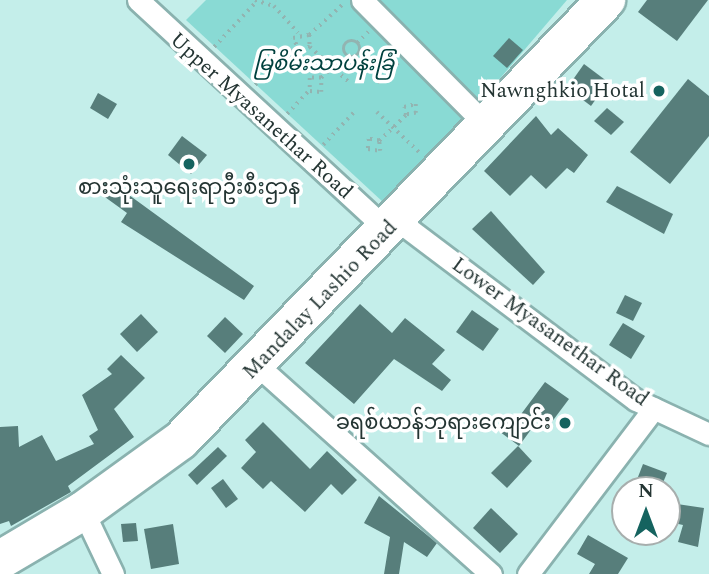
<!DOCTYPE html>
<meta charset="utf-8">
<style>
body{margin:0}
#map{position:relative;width:709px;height:574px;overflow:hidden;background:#c4eeea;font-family:Spectral,"Noto Sans Myanmar",serif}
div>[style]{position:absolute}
.green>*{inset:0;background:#89dad4}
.building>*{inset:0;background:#577e7b}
.path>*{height:3.5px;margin-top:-1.75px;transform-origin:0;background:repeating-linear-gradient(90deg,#92b4b1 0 2px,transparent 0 7px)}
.path>.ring{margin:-1.75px;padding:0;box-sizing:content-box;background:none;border:3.5px solid #92b4b1;border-radius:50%}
.roads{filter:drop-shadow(2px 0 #8ab2af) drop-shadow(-2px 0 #8ab2af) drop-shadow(0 2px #8ab2af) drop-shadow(0 -2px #8ab2af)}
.street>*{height:21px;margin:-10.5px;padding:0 10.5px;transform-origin:10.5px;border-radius:10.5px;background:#fff}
.highway>*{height:38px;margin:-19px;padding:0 19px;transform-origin:19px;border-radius:19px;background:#fff}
.dots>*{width:19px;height:19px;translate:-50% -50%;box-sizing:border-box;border:4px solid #fff;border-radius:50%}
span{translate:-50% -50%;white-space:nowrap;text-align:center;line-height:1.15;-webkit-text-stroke:7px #fff;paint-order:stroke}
.park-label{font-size:21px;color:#00413e;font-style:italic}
.poi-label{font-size:21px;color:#243533}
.right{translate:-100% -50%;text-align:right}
.street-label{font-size:21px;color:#243533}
.north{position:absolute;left:611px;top:476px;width:70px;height:70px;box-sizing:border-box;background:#fff;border:2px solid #a7aead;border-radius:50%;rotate:0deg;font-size:19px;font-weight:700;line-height:28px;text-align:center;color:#243533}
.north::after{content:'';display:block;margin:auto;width:24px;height:32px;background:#15635f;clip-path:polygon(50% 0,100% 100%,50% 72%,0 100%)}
</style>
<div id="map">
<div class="green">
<div style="clip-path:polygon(206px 0,350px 0,464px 119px,384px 203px,186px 20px)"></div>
<div style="clip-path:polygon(379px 0,567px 0,479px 103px)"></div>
</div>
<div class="building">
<div style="clip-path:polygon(647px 0,708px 0,677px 41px,638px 12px)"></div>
<div style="clip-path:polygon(509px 38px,523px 50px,507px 68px,493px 56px)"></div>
<div style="clip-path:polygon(584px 64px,608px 82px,591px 106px,567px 88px)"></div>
<div style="clip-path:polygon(688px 79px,709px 96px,709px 136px,670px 184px,630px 152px)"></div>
<div style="clip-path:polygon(98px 93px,117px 104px,108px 119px,90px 108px)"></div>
<div style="clip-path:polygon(607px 108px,624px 122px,611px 135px,594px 121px)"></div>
<div style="clip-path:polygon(536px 116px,551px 135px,558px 128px,588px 155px,574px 173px,567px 168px,546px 189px,531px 175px,510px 196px,484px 171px)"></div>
<div style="clip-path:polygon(182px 136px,207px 155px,191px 174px,168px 155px)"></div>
<div style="clip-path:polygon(107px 179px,254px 286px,244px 300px,121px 222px,127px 213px,98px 192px)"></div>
<div style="clip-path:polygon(617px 186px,673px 214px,664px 234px,606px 202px)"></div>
<div style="clip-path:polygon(491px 211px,545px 272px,533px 285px,472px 229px)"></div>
<div style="clip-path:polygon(625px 295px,642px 303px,633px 321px,616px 313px)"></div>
<div style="clip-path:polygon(360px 304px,392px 333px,405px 318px,445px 350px,432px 364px,451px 380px,442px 391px,394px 359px,354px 404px,305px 363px)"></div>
<div style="clip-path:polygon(472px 310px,499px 329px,483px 351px,456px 332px)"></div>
<div style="clip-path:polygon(141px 314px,158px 332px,137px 352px,120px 334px)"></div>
<div style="clip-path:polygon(225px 317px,243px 334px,225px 353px,207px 336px)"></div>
<div style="clip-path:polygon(623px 323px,645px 336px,631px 359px,609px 345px)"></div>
<div style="clip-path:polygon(121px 355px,145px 378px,114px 409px,134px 437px,68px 486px,71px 492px,11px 526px,9px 521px,0 524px,0 427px,18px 426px,19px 447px,42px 435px,56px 461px,94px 444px,89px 436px,98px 430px,82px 395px,112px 374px,107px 369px)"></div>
<div style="clip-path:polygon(545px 382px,569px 399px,548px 427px,538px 420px,519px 446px,496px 429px,504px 418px,513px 425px)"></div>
<div style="clip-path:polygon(263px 422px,310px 469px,327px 451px,357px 480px,342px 495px,331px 484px,305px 512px,271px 481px,263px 489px,241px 468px,256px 452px,245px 440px)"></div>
<div style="clip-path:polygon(518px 446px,532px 461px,507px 488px,491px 473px)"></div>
<div style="clip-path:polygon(218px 447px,227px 456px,197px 485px,188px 475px)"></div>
<div style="clip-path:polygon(643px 464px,667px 473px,660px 490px,633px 490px)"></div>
<div style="clip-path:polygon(223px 479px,238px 499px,226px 508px,211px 488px)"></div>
<div style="clip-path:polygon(379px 496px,437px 543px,427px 557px,404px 542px,399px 574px,384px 574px,390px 537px,364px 523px)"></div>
<div style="clip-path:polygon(677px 504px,704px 508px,698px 547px,678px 542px,683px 525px,674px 523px)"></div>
<div style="clip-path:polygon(491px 508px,518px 534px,500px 553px,473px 528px)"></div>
<div style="clip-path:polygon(136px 523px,138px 541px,123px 542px,121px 524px)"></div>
<div style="clip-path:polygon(173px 524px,179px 564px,151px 569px,144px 529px)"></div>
<div style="clip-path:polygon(588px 535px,628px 558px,618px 574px,589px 574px,595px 564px,577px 554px)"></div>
</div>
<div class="path">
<div style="left:255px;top:0;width:20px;rotate:18deg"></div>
<div style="left:274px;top:6px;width:36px;rotate:48deg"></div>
<div style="left:309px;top:35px;width:47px;rotate:-42.4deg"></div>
<div class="ring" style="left:344px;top:41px;width:12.5px;height:12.5px"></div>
<div style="left:357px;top:43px;width:16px;rotate:-45deg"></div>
<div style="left:214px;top:47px;width:62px;rotate:-47deg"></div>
<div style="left:310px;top:47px;width:12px;rotate:160deg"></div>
<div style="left:299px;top:51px;width:14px;rotate:-115deg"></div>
<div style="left:293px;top:38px;width:16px;rotate:-11deg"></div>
<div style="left:309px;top:35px;width:12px;rotate:85deg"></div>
<div style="left:310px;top:47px;width:54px;rotate:42deg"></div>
<div style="left:321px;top:78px;width:11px;rotate:180deg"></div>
<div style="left:310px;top:78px;width:13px;rotate:90deg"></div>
<div style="left:310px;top:91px;width:11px;rotate:5deg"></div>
<div style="left:321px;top:92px;width:14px;rotate:-90deg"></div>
<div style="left:321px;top:78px;width:35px;rotate:-44deg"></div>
<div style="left:377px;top:83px;width:29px;rotate:-44deg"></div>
<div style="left:255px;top:85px;width:54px;rotate:-44.3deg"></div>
<div style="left:377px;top:112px;width:59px;rotate:43.6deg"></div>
<div style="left:287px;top:114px;width:33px;rotate:-47deg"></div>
<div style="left:379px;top:141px;width:10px;rotate:-169deg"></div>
<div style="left:369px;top:139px;width:10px;rotate:96deg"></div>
<div style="left:368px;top:149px;width:12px;rotate:9deg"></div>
<div style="left:380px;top:151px;width:10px;rotate:-96deg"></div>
<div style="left:379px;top:141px;width:37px;rotate:-44deg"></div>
<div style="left:406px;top:115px;width:8px;rotate:-104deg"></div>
<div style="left:404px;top:107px;width:12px;rotate:-14deg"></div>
<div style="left:416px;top:104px;width:9px;rotate:90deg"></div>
<div style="left:416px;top:113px;width:10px;rotate:169deg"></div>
<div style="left:323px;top:145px;width:47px;rotate:-46.7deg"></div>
</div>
<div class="roads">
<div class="street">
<div style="left:138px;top:0;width:339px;rotate:42.7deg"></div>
<div style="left:362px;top:0;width:179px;rotate:45.2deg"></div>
<div style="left:397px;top:220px;width:299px;rotate:37deg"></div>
<div style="left:636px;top:400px;width:81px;rotate:25deg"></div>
<div style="left:257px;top:365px;width:314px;rotate:41.8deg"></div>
<div style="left:83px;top:511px;width:70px;rotate:64.5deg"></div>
<div style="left:528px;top:574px;width:208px;rotate:-52.8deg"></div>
</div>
<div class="highway">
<div style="left:0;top:560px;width:96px;rotate:-30.6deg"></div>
<div style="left:83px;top:511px;width:121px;rotate:-35.9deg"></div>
<div style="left:181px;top:440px;width:612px;rotate:-45.99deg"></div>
</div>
</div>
<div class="dots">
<div style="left:659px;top:91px;background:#15635f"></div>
<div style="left:189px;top:164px;background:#15635f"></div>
<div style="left:565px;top:423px;background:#15635f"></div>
</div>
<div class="park-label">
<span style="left:324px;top:64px">မြစိမ်းသာပန်းခြံ</span>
</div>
<div class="poi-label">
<span class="right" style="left:645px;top:91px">Nawnghkio Hotal</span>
<span style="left:189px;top:188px">စားသုံးသူရေးရာဦးစီးဌာန</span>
<span class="right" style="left:551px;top:423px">ခရစ်ယာန်ဘုရားကျောင်း</span>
</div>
<div class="street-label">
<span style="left:261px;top:116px;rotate:42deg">Upper Myasanethar Road</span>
<span style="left:320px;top:300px;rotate:-46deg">Mandalay Lashio Road</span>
<span style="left:550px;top:332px;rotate:36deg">Lower Myasanethar Road</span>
</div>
<div class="north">N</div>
</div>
